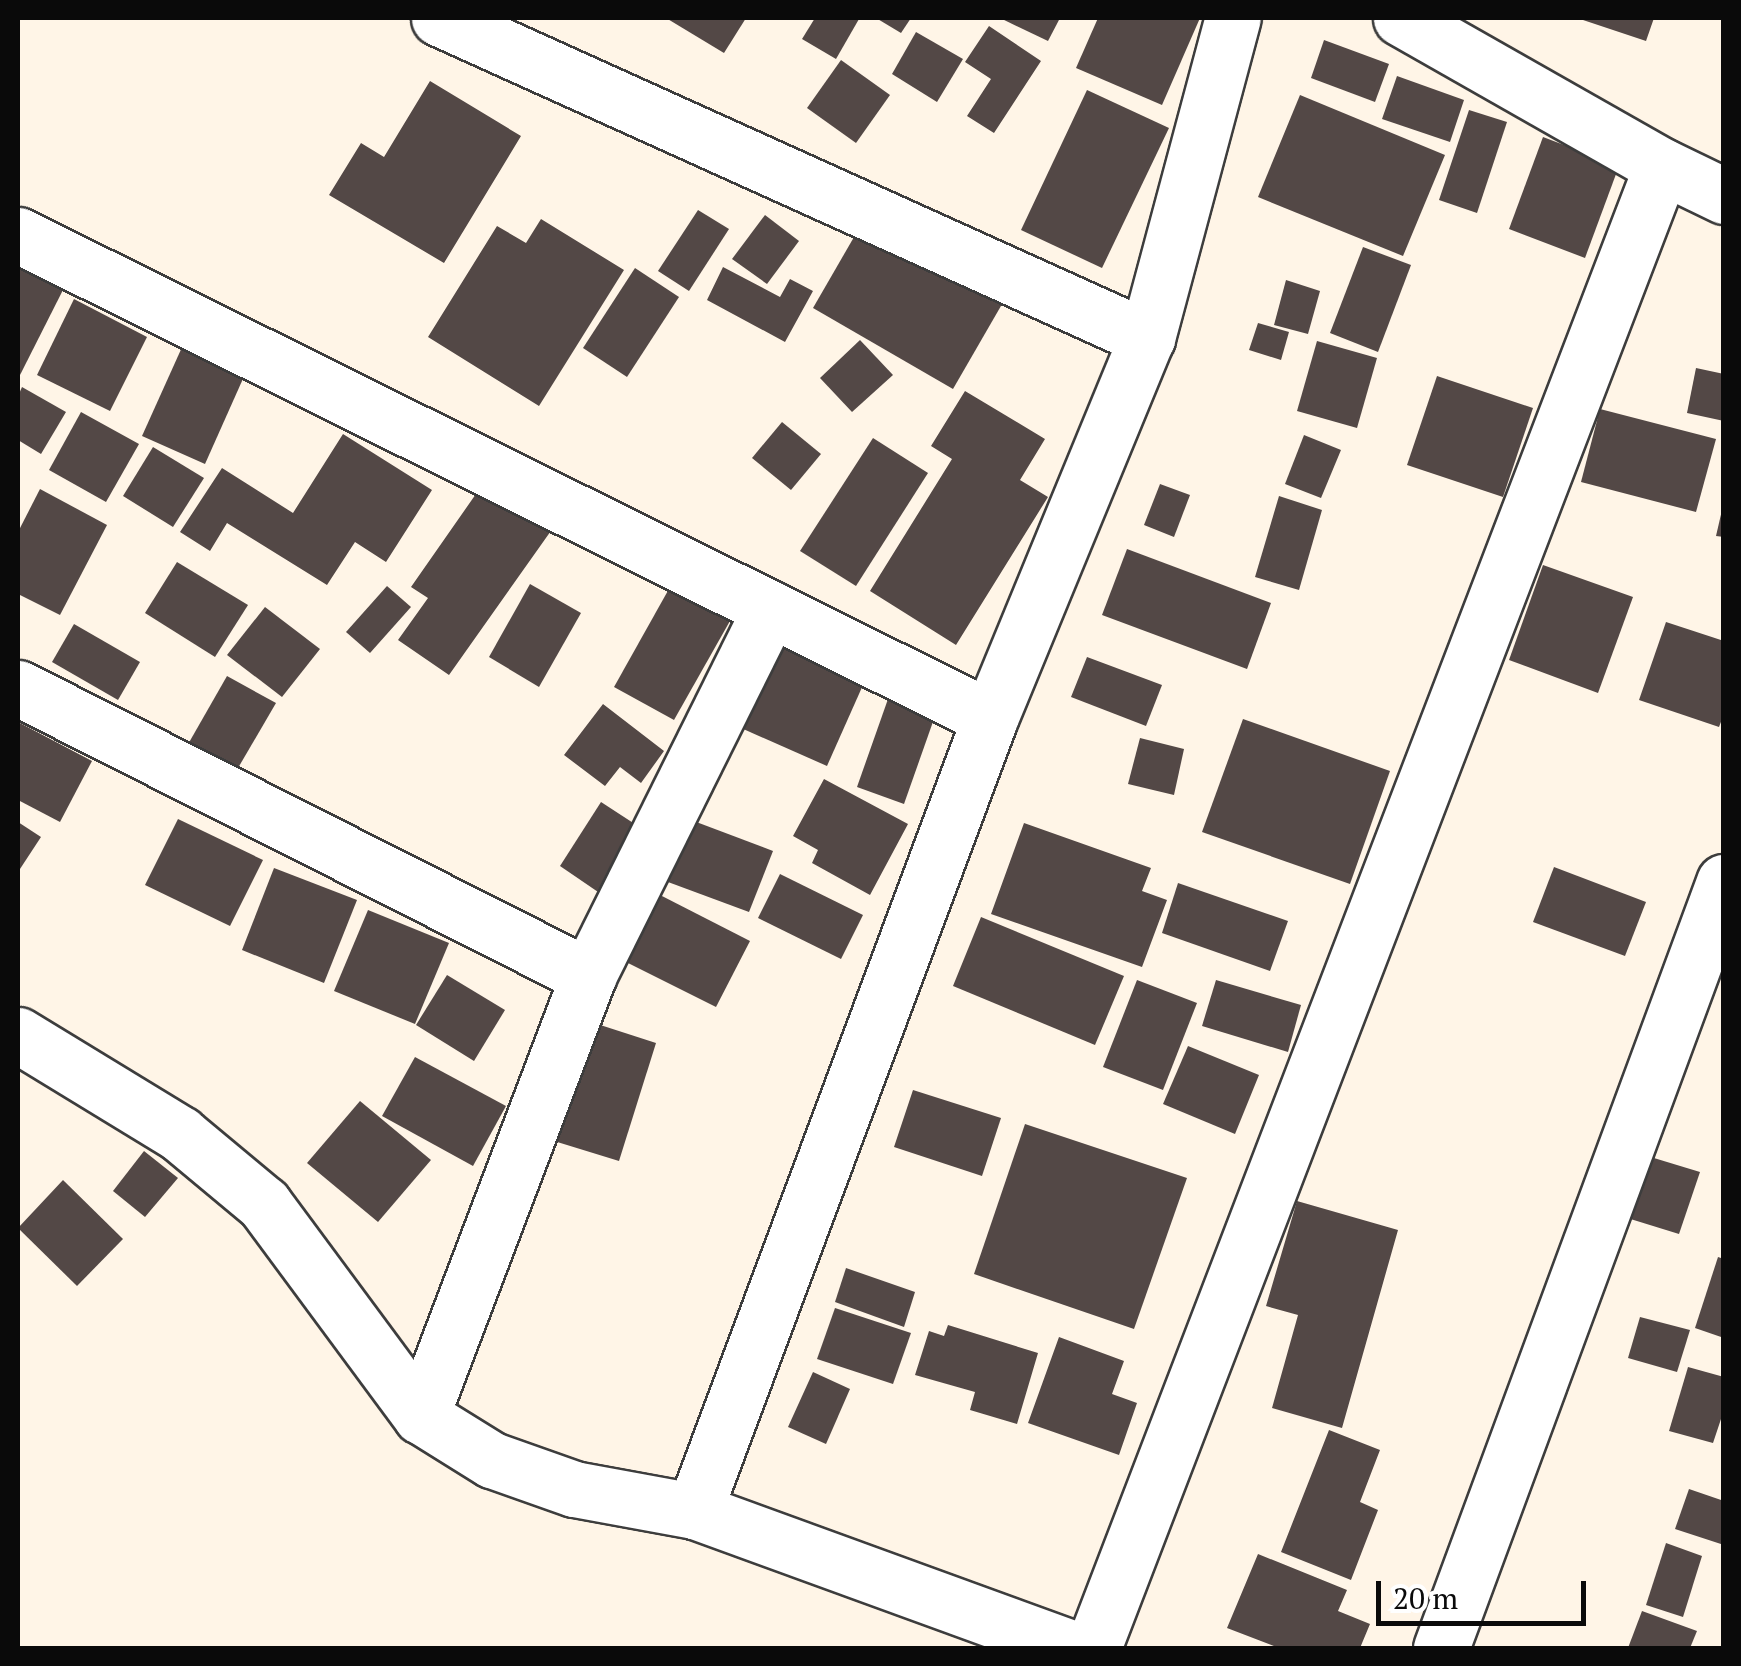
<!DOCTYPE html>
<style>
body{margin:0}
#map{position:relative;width:1741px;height:1666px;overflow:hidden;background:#fff5e7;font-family:"PT Serif",serif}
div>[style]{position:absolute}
.building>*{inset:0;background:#534846}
.roads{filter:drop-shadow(2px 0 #3d3d3d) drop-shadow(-2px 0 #3d3d3d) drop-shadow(0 2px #3d3d3d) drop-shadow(0 -2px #3d3d3d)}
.street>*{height:55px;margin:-27.5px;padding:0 27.5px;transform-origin:27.5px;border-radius:27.5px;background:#fff}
span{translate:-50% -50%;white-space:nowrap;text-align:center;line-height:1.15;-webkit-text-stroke:10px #fff;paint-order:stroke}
.frame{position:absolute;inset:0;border:20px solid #0a0a0a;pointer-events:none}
.scale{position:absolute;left:1376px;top:1581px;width:210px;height:45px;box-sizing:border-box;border:5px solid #0a0a0a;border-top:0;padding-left:12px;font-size:30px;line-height:35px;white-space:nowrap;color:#0a0a0a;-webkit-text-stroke:8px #fff;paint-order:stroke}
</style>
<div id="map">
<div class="building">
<div style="clip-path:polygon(666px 18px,746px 18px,724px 53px)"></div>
<div style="clip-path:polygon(815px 18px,859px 19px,836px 59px,802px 39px)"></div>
<div style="clip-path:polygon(876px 18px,911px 18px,901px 33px)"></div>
<div style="clip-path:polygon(1000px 18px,1060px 18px,1048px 41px)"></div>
<div style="clip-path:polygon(1098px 18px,1200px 18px,1162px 105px,1076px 68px)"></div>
<div style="clip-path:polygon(1577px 18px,1654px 18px,1646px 41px)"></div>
<div style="clip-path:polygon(989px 26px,1041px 61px,994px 133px,967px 116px,991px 79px,965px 62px)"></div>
<div style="clip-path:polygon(916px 32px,963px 59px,937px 102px,892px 74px)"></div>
<div style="clip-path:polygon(1324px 40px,1389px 64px,1375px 102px,1311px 78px)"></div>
<div style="clip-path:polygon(841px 60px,890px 95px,856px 143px,807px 108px)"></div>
<div style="clip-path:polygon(1397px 76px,1464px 100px,1450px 142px,1382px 119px)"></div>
<div style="clip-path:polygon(430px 81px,521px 136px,444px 263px,329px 195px,361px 143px,384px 157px)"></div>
<div style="clip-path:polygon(1087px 90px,1169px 128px,1102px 268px,1021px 230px)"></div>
<div style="clip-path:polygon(1300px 95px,1445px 155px,1403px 256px,1258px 197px)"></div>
<div style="clip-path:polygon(1469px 110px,1507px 122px,1477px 213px,1439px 200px)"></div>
<div style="clip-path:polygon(1543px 137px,1619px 166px,1585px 258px,1509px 229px)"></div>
<div style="clip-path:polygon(698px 210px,729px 229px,689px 291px,658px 271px)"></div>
<div style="clip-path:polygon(765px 215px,799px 241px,767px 284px,732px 259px)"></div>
<div style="clip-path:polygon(865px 218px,1005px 299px,953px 389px,813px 308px)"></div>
<div style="clip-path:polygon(541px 219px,624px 270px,539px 406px,428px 337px,497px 226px,526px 243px)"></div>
<div style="clip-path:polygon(1363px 247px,1411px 265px,1378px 352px,1330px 333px)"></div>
<div style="clip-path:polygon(18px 260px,66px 284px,18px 379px)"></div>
<div style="clip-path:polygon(723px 267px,780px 297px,790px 279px,813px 291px,785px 342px,707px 300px)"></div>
<div style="clip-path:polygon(635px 268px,679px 297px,627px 377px,583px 348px)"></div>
<div style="clip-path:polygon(1286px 280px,1320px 291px,1308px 334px,1274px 325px)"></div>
<div style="clip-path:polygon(74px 299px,147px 337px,110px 411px,37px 375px)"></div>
<div style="clip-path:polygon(1258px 323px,1289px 332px,1281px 360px,1249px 350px)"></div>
<div style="clip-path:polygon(860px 340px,893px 375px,852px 412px,820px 378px)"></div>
<div style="clip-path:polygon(1317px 341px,1377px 358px,1357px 428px,1297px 411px)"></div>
<div style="clip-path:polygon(183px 345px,246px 372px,205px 464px,142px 436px)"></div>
<div style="clip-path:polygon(1696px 368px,1724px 374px,1724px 421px,1687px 413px)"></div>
<div style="clip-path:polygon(1437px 376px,1533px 408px,1503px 497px,1407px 465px)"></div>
<div style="clip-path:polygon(22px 387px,66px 412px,41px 454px,18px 440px,18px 396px)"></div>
<div style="clip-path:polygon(965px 391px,1045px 439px,1020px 480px,1048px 497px,956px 645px,870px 591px,952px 459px,931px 446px)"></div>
<div style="clip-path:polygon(1600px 409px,1716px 439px,1696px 512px,1581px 482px)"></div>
<div style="clip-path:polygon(81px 412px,139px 444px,106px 502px,49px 470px)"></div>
<div style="clip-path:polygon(782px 422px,821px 454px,791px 490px,752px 458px)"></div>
<div style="clip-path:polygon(343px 434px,432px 490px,386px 562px,355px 542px,327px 585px,227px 523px,210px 551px,180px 532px,222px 468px,293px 513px)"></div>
<div style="clip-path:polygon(1304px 435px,1341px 450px,1321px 498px,1285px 484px)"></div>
<div style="clip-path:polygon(873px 438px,928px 473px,856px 586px,800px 551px)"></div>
<div style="clip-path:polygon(153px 447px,204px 478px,173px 527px,123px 496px)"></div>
<div style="clip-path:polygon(485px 481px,553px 528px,449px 675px,398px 640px,428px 598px,411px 587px)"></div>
<div style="clip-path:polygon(1160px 484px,1190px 495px,1174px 537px,1144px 525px)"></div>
<div style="clip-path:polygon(40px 489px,107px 525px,60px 615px,18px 594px,18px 532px)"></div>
<div style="clip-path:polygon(1279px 496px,1322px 510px,1299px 590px,1255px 577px)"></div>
<div style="clip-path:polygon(1722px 510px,1724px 510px,1724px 537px,1716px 536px)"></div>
<div style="clip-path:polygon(1127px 549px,1271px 603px,1247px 669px,1102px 615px)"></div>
<div style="clip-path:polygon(177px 562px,248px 605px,215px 657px,145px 613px)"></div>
<div style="clip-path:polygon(1543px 565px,1633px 597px,1598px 693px,1509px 660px)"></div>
<div style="clip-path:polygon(679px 571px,739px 605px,674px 720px,614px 687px)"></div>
<div style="clip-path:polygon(530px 584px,581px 613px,539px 687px,489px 657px)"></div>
<div style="clip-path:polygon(387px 586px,411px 607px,370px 653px,346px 632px)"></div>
<div style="clip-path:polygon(265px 607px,320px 649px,282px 697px,227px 655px)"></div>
<div style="clip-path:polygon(1666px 622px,1724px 641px,1724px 714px,1719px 727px,1639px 700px)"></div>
<div style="clip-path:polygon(74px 624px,140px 662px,118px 700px,52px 662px)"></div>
<div style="clip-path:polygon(780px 639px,867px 676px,827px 766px,741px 728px)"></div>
<div style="clip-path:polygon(1087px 657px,1162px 685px,1146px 726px,1071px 697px)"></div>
<div style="clip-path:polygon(227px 676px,276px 703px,231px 780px,183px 753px)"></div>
<div style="clip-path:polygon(888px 699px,935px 716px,904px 804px,857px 787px)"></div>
<div style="clip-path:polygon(603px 704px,664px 751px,641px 783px,620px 767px,605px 786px,564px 755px)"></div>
<div style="clip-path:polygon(1243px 719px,1390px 771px,1350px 884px,1202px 832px)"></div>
<div style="clip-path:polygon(18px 722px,92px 761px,60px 822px,18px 800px)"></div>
<div style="clip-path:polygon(1140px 738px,1184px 749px,1174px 795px,1128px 784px)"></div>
<div style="clip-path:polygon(824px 779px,908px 824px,870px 895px,812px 863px,818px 850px,793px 836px)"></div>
<div style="clip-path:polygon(601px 802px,644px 830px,601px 894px,560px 866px)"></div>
<div style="clip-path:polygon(178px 819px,263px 860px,230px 926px,145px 885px)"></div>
<div style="clip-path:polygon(691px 820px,773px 851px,749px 912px,668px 882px)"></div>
<div style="clip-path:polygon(18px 822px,41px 837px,18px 872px)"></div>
<div style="clip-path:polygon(1024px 823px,1151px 868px,1142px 891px,1167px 900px,1142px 967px,991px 914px)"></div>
<div style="clip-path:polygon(1554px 867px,1646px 902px,1625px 956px,1533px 922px)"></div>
<div style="clip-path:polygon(274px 868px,357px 900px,324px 983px,242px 950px)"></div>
<div style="clip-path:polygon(780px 874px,863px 915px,841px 959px,758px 918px)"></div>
<div style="clip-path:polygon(1178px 883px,1288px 921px,1270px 971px,1162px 933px)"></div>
<div style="clip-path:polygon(660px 895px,750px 941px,716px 1007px,626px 962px)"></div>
<div style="clip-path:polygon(368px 910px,449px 943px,415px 1024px,334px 991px)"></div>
<div style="clip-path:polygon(981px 917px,1124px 976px,1095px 1045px,953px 986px)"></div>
<div style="clip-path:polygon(447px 975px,505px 1010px,474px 1061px,416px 1025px)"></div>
<div style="clip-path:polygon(1137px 980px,1197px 1003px,1163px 1090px,1103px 1067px)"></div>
<div style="clip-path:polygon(1216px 980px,1301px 1005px,1288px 1052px,1202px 1026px)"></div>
<div style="clip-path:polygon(591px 1022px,656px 1043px,619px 1161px,554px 1141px)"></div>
<div style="clip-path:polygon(1188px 1046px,1259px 1075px,1235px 1134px,1163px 1104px)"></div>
<div style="clip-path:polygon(415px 1057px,506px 1106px,473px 1166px,382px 1116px)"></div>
<div style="clip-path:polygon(913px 1090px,1001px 1118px,982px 1176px,894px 1147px)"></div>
<div style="clip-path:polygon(360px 1101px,431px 1160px,378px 1222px,307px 1163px)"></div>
<div style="clip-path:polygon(1025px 1124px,1187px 1178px,1134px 1329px,974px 1274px)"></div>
<div style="clip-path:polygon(144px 1151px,178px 1178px,145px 1217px,113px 1191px)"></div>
<div style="clip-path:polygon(1644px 1155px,1700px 1172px,1679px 1234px,1624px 1217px)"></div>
<div style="clip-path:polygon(63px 1180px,123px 1239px,77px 1286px,18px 1228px)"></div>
<div style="clip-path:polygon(1297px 1201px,1398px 1230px,1342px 1428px,1272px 1408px,1298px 1315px,1266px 1306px)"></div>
<div style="clip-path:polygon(1718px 1257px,1724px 1259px,1724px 1338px,1695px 1328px)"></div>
<div style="clip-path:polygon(846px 1268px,915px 1292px,904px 1327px,835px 1302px)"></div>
<div style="clip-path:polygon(835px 1308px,911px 1333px,893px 1384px,817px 1359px)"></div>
<div style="clip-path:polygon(1640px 1317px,1690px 1330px,1677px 1372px,1628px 1358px)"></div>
<div style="clip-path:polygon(948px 1325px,1038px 1353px,1017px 1424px,970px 1410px,975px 1392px,915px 1375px,929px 1331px,944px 1336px)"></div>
<div style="clip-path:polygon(1059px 1337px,1124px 1361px,1112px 1394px,1137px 1403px,1119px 1455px,1028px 1423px)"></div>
<div style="clip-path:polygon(1688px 1367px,1724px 1377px,1724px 1410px,1713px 1443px,1669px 1431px)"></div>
<div style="clip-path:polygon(813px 1372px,850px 1389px,826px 1444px,788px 1427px)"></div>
<div style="clip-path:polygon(1329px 1430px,1380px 1450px,1360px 1502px,1378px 1510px,1351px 1580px,1281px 1552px)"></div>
<div style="clip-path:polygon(1689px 1489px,1724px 1501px,1724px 1545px,1675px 1529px)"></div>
<div style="clip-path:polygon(1666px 1543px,1702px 1556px,1683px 1617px,1646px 1605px)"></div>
<div style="clip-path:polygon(1258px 1554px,1347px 1590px,1338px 1611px,1370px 1624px,1360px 1648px,1279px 1648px,1227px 1628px)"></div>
<div style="clip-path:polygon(1642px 1611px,1697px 1631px,1690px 1648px,1628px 1648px)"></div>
</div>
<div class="roads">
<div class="street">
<div style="left:439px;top:18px;width:777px;rotate:24.32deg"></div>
<div style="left:1401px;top:18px;width:300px;rotate:29.6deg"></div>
<div style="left:1662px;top:166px;width:69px;rotate:25.8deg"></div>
<div style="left:18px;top:235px;width:1085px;rotate:26.42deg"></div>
<div style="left:18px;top:688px;width:639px;rotate:26.81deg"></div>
<div style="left:18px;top:1035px;width:190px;rotate:31.4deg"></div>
<div style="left:180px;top:1134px;width:109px;rotate:39.8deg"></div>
<div style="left:264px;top:1204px;width:264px;rotate:53.5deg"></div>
<div style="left:421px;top:1416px;width:84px;rotate:31.8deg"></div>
<div style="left:492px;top:1460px;width:87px;rotate:19.5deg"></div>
<div style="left:574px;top:1489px;width:122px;rotate:10.4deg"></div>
<div style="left:421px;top:1416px;width:471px;rotate:-69.2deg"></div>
<div style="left:588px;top:976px;width:410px;rotate:-63.6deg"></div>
<div style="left:1071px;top:1648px;width:401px;rotate:-160deg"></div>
<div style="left:694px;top:1511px;width:846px;rotate:-69.53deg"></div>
<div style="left:990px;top:718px;width:411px;rotate:-67.6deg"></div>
<div style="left:1147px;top:338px;width:331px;rotate:-75deg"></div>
<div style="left:1093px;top:1648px;width:1587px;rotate:-69deg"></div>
<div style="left:1441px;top:1648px;width:817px;rotate:-69.72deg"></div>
</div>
</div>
<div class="frame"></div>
<div class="scale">20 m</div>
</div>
